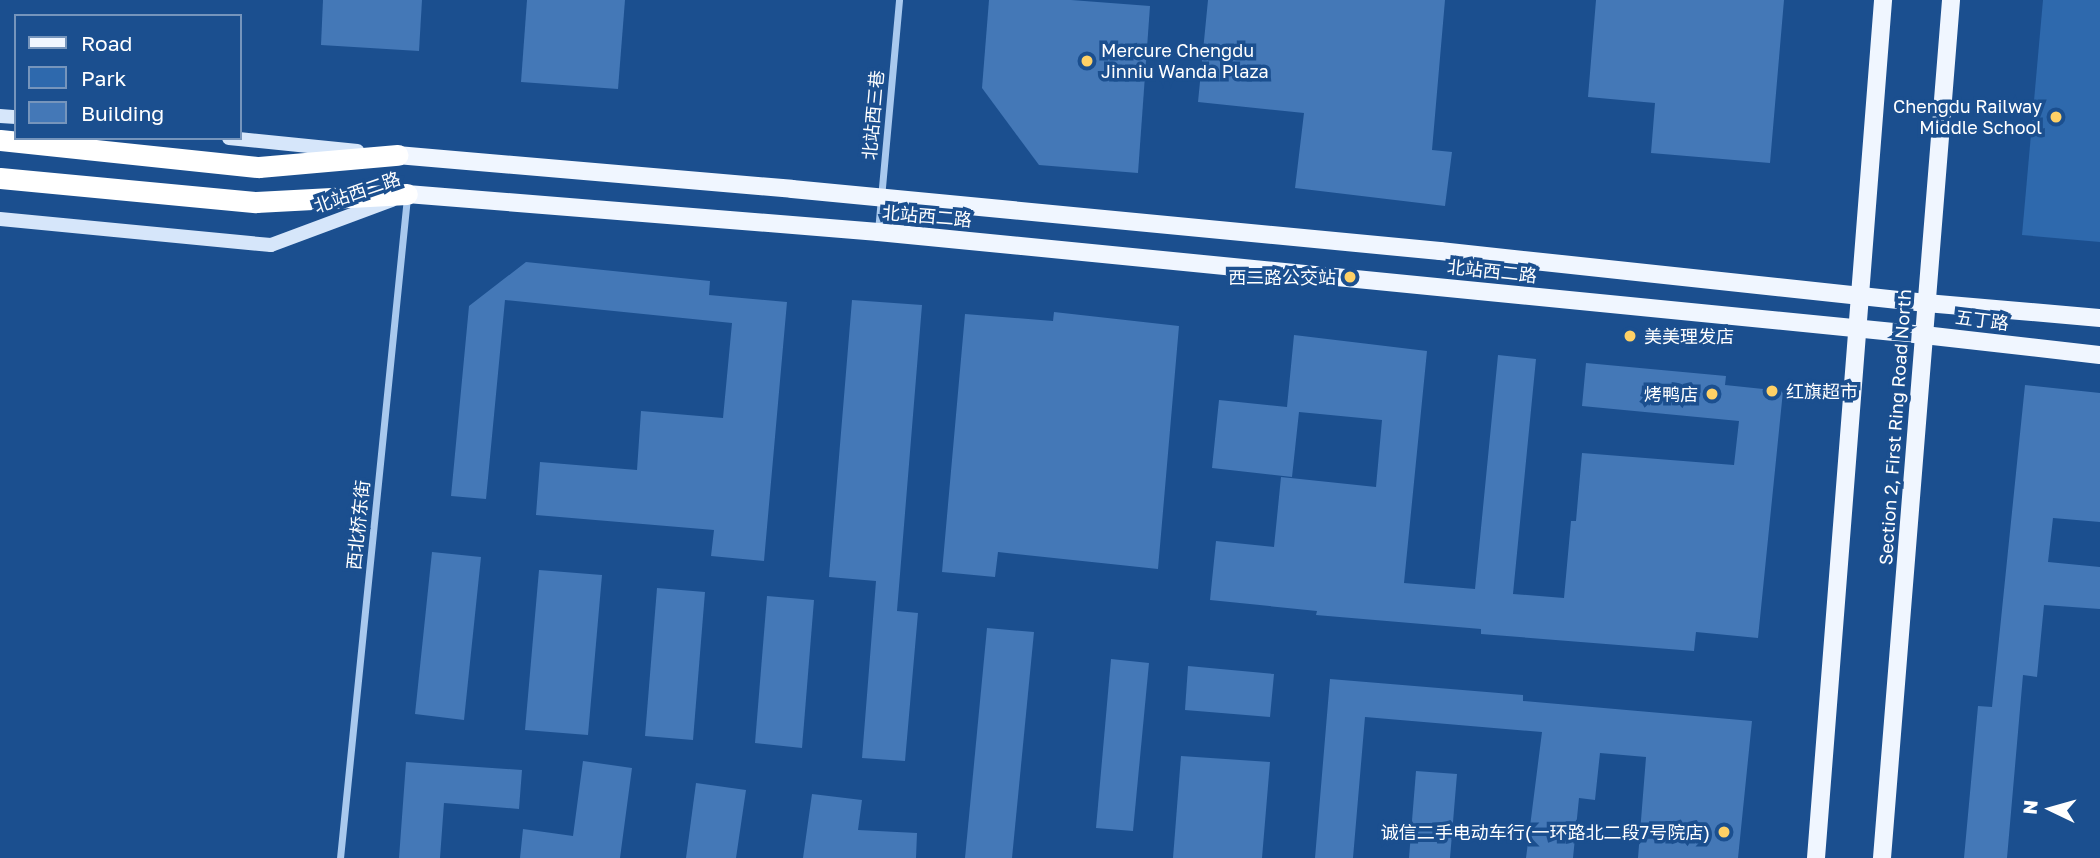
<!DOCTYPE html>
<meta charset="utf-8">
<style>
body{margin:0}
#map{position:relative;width:2100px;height:858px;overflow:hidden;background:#1b4f8f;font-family:"Golos Text","Noto Sans SC",sans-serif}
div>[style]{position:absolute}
.green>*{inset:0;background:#2e69ad}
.building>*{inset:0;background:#4478b7}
.street>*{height:7px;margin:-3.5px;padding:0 3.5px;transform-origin:3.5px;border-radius:3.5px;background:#a9c9ee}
.secondary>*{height:14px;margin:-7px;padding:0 7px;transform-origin:7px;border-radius:7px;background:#d6e6fa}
.primary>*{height:18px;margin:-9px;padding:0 9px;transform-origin:9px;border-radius:9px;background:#f0f6ff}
.highway>*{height:21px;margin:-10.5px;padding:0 10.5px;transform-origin:10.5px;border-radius:10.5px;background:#fff}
.dots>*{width:19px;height:19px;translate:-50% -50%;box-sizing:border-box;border:4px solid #1b4f8f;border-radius:50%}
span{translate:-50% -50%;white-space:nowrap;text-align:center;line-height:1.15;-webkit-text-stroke:7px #1b4f8f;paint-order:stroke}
.poi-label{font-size:18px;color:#fff}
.left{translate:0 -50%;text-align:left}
.right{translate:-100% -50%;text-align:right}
.street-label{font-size:18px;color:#fff}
.legend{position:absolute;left:14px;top:14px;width:228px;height:126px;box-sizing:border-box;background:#1b4f8f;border:2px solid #7695bc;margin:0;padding:9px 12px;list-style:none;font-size:21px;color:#fff}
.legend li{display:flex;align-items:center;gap:14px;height:35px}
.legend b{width:35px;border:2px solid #7695bc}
.north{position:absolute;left:2016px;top:774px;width:70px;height:70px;-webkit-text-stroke:5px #1b4f8f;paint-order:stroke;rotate:275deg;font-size:19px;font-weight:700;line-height:28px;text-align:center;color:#fff}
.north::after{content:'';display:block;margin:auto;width:24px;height:32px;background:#fff;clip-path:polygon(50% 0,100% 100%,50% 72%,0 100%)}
</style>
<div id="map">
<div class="green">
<div style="clip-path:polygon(2043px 0,2100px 0,2100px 242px,2022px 235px)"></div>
</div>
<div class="building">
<div style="clip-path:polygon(323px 0,422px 0,419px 51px,321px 45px)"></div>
<div style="clip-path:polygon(527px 0,625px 0,618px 89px,521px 82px)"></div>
<div style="clip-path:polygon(989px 0,1071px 0,1150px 6px,1138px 173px,1039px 165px,982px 88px)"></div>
<div style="clip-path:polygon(1208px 0,1445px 0,1432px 150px,1452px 152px,1445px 206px,1295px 188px,1304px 113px,1198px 102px)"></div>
<div style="clip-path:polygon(1596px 0,1784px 0,1770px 163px,1651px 153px,1655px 103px,1588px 97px)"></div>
<div style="clip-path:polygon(526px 262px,710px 281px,709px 295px,787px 302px,764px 561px,711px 556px,714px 530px,536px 515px,540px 462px,637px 470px,641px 411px,723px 418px,732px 323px,505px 300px,486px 499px,451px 496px,469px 306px)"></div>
<div style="clip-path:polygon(852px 300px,922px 305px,897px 611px,918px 613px,905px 761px,862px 758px,876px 581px,829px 577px)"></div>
<div style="clip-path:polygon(1054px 312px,1179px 326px,1158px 569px,998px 552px,995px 577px,942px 572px,965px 314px,1053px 321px)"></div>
<div style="clip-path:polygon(1294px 335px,1427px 351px,1404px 583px,1475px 589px,1498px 355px,1536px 359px,1513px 594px,1564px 598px,1571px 521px,1576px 521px,1582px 453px,1734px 465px,1739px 421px,1582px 406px,1586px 363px,1726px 376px,1725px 385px,1783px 391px,1758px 638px,1696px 632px,1694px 651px,1481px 634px,1481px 629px,1316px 615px,1317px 611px,1210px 600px,1216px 541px,1274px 547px,1281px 477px,1376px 487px,1382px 420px,1299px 412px,1292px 477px,1212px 468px,1219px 400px,1287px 407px)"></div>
<div style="clip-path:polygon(2025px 385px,2100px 393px,2100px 522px,2053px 518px,2048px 562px,2100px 567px,2100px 609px,2044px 605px,2037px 677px,2023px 675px,2007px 858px,1964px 858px,1978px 706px,1992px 707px)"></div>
<div style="clip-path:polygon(432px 552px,481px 557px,464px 720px,415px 714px)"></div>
<div style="clip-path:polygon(539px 570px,602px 575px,588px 735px,525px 730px)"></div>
<div style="clip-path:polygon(657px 588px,705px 592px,693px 740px,645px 736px)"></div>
<div style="clip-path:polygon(767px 596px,814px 600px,802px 748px,755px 743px)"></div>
<div style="clip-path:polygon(987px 628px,1034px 632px,1012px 858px,965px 858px)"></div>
<div style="clip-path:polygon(1111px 659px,1149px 663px,1133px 831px,1096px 828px)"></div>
<div style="clip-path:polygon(1188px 666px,1274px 674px,1270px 717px,1185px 710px)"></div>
<div style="clip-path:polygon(1330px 679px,1523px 695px,1523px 701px,1752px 721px,1738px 858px,1638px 858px,1646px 757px,1600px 753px,1595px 800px,1579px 798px,1573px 858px,1526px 858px,1542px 732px,1365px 717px,1353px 858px,1315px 858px)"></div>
<div style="clip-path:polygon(1181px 756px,1270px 762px,1262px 858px,1173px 858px)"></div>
<div style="clip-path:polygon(583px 761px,632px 768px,620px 858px,520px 858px,523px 829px,573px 836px)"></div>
<div style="clip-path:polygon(406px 762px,522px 770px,519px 809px,444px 803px,440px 858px,399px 858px)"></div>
<div style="clip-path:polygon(1416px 771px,1457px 774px,1450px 858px,1409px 858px)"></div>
<div style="clip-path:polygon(696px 783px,746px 790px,736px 858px,686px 858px)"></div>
<div style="clip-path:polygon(812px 794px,862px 800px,858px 830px,917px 833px,916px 858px,803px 858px)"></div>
</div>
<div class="street">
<div style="left:878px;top:231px;width:232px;rotate:-84.8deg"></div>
<div style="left:340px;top:858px;width:664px;rotate:-84.21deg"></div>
</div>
<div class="secondary">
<div style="left:0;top:116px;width:16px;rotate:4deg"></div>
<div style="left:229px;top:138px;width:129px;rotate:5.8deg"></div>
<div style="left:0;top:219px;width:272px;rotate:5.5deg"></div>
<div style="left:271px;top:245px;width:129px;rotate:-20.4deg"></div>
</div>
<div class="primary">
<div style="left:397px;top:155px;width:396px;rotate:4.9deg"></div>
<div style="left:792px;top:189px;width:651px;rotate:5.47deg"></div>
<div style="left:1440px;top:251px;width:489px;rotate:6.1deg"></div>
<div style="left:1926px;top:303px;width:175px;rotate:4.9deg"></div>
<div style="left:407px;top:194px;width:473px;rotate:4.6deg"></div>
<div style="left:878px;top:232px;width:1051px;rotate:5.62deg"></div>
<div style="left:1924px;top:335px;width:177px;rotate:6.5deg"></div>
<div style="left:1816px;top:858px;width:861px;rotate:-85.53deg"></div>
<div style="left:1882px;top:858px;width:861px;rotate:-85.4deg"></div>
</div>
<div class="highway">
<div style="left:0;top:140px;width:260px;rotate:6deg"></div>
<div style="left:259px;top:167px;width:139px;rotate:-5deg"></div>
<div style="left:0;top:178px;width:257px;rotate:5.4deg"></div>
<div style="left:256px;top:202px;width:151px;rotate:-3deg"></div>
</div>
<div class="dots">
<div style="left:1087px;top:61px;background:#ffd166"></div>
<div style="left:2056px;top:117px;background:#ffd166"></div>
<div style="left:1350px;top:277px;background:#ffd166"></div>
<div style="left:1630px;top:336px;background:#ffd166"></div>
<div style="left:1772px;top:391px;background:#ffd166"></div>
<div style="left:1712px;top:394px;background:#ffd166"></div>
<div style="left:1724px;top:832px;background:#ffd166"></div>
</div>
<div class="poi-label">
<span class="left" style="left:1101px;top:61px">Mercure Chengdu<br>Jinniu Wanda Plaza</span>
<span class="right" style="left:2042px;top:117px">Chengdu Railway<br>Middle School</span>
<span class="right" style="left:1336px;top:277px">西二路公交站</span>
<span class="left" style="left:1644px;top:336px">美美理发店</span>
<span class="left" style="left:1786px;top:391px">红旗超市</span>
<span class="right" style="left:1698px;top:394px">烤鸭店</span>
<span class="right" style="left:1710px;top:832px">诚信二手电动车行(一环路北二段7号院店)</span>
</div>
<div class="street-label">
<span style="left:873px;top:115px;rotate:-85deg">北站西三巷</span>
<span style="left:357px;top:192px;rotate:-19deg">北站西二路</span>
<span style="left:927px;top:216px;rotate:5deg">北站西二路</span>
<span style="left:1492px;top:271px;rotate:6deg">北站西二路</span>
<span style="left:1982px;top:320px;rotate:7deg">五丁路</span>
<span style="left:1895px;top:427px;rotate:-86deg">Section 2, First Ring Road North</span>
<span style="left:358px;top:525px;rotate:-84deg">西北桥东街</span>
</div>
<ul class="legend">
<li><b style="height:9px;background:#f0f6ff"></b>Road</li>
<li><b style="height:19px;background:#2e69ad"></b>Park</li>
<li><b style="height:19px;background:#4478b7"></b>Building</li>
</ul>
<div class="north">N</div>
</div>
